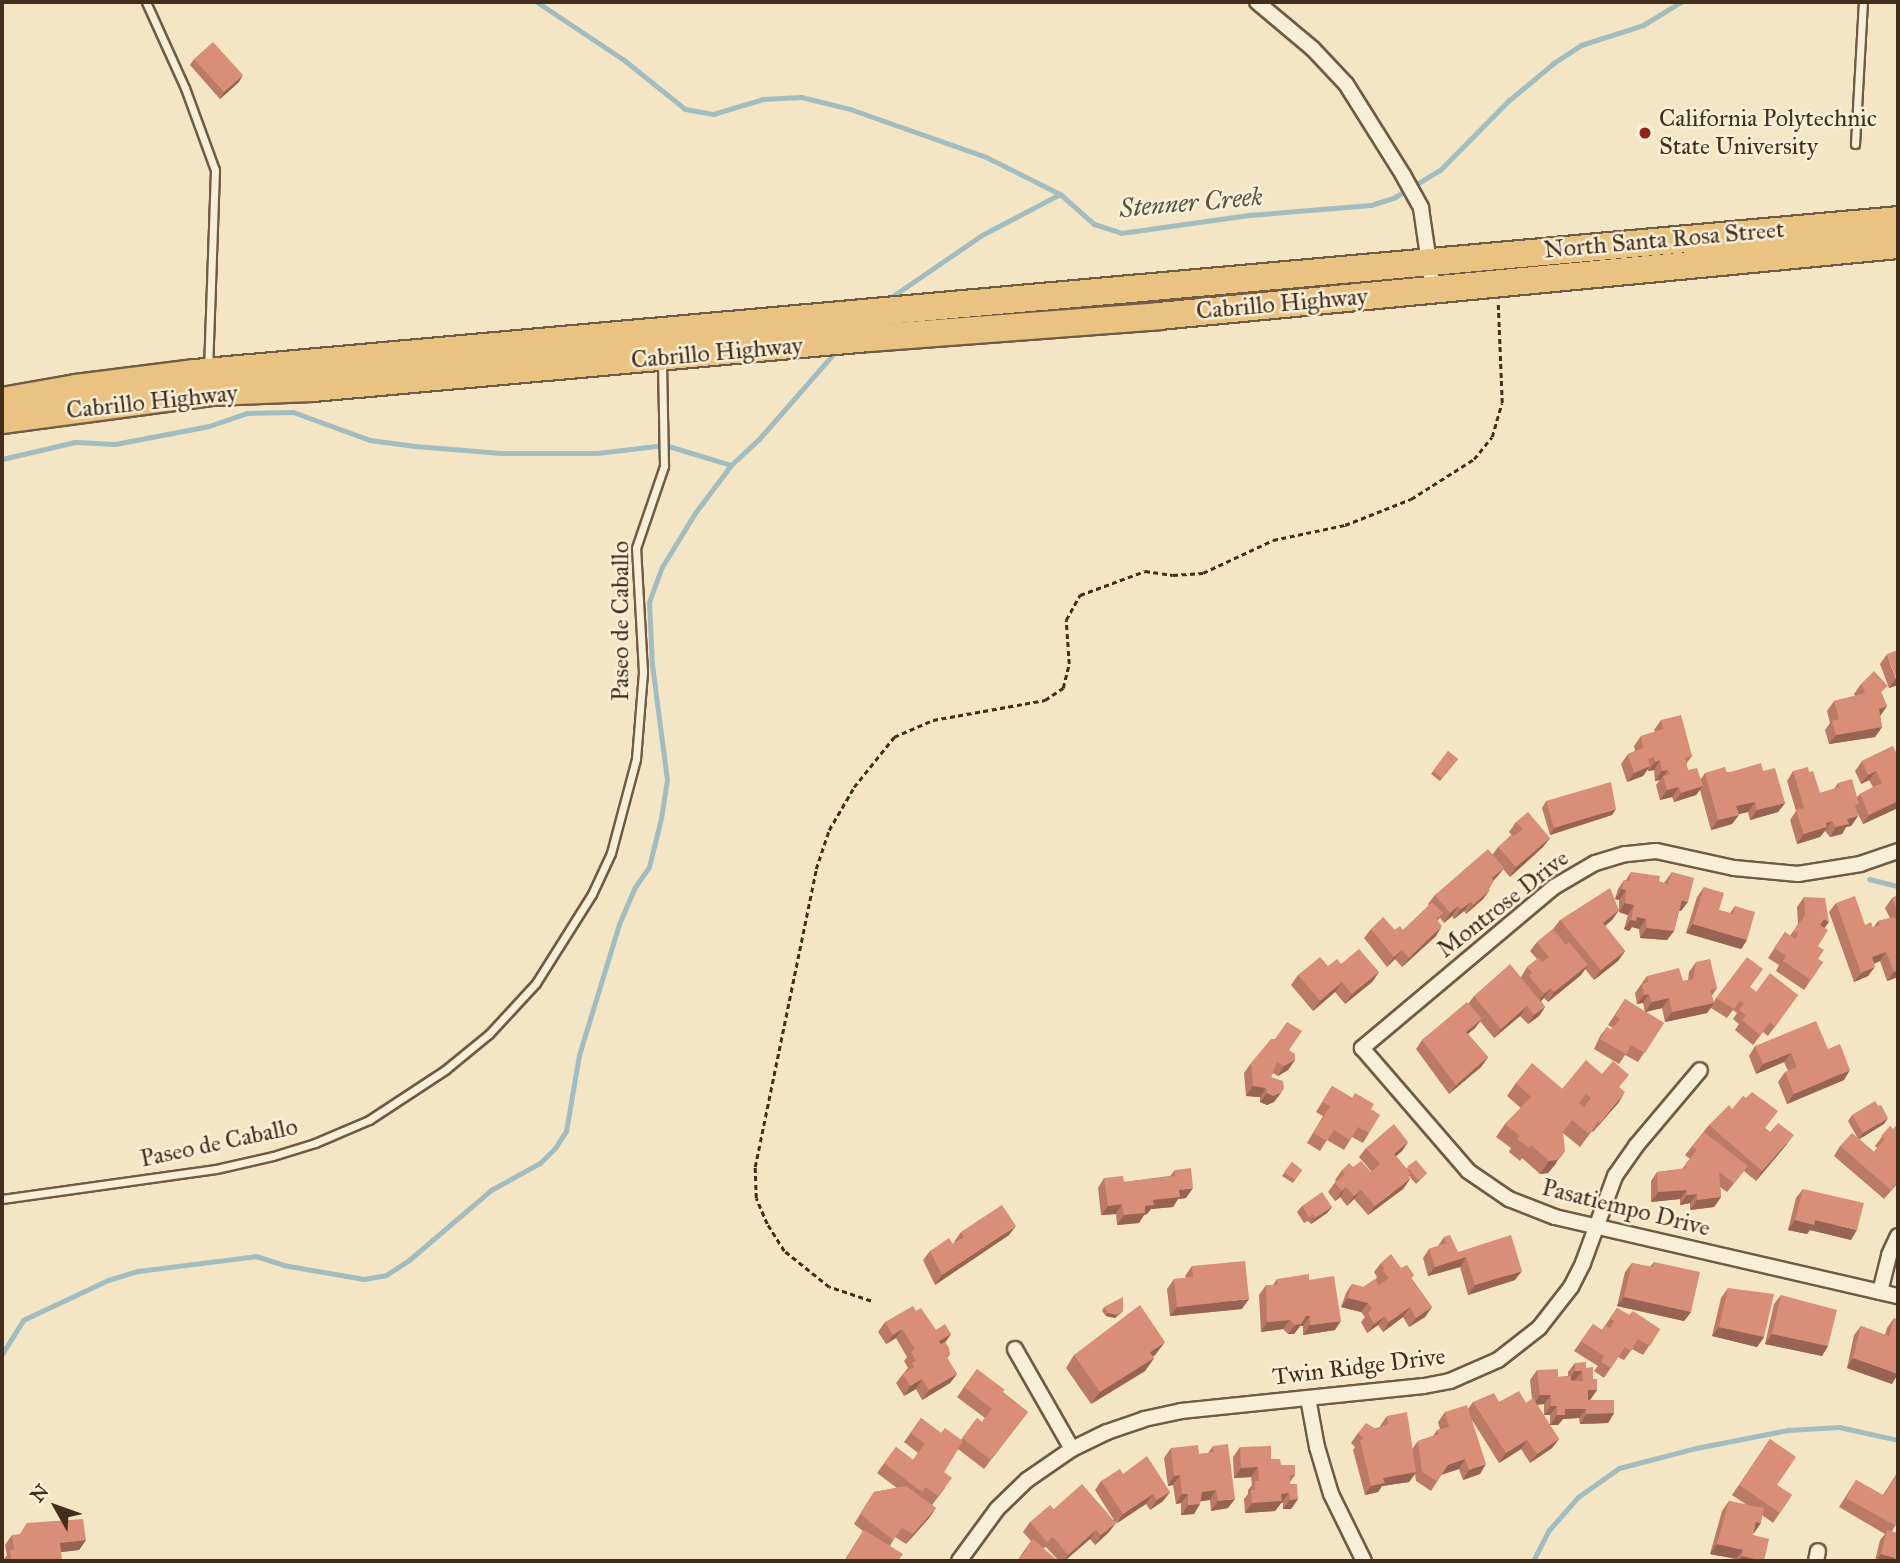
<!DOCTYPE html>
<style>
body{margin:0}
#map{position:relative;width:1900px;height:1563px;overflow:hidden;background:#f4e6c4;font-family:"IM FELL Great Primer",serif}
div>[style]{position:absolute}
.stream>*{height:5px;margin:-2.5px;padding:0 2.5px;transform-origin:2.5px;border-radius:2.5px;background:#a1bdbf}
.path>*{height:2.5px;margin-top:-1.25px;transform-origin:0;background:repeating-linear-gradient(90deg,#442d1a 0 5px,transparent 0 8.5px)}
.roads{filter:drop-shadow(2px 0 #705b44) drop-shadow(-2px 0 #705b44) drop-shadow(0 2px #705b44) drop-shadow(0 -2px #705b44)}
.lane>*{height:7px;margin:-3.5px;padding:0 3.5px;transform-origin:3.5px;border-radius:3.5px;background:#f8efd9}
.street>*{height:14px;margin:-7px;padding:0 7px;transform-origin:7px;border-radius:7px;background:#f8efd9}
.highway>*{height:26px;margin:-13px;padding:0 13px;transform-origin:13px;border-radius:13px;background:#eac382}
.wall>*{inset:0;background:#bb7a66}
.shaded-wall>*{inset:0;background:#986353}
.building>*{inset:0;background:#d98e77}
.dots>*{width:19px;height:19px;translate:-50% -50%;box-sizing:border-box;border:4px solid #f8efd9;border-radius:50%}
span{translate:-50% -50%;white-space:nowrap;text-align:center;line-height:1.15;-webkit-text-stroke:5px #f8efd9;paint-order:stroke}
.poi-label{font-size:24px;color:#442d1a}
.left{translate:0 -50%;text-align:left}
.street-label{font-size:24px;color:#442d1a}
.water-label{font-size:26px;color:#5b5143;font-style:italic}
.frame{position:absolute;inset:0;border:4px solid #442d1a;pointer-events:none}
.north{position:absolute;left:21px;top:1472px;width:70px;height:70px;-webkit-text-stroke:5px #f8efd9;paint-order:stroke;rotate:310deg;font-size:19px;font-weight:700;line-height:28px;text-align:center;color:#442d1a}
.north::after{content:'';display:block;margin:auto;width:24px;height:32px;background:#442d1a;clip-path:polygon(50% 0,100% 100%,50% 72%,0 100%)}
</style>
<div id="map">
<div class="stream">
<div style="left:537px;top:2px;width:105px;rotate:33.7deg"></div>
<div style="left:624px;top:60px;width:78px;rotate:38.8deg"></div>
<div style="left:685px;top:109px;width:28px;rotate:10deg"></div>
<div style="left:713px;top:114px;width:52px;rotate:-16.7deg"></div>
<div style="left:763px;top:99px;width:38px;rotate:-3deg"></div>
<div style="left:801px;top:97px;width:50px;rotate:13.8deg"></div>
<div style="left:850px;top:109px;width:144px;rotate:19.4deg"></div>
<div style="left:986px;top:157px;width:83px;rotate:26.6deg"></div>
<div style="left:1060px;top:194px;width:45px;rotate:41.4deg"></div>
<div style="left:1094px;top:224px;width:28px;rotate:18deg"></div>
<div style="left:1121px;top:233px;width:129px;rotate:-8deg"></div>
<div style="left:1249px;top:215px;width:122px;rotate:-4.7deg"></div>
<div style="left:1371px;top:205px;width:25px;rotate:-18deg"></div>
<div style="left:1395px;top:197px;width:52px;rotate:-31deg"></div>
<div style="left:1440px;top:170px;width:97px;rotate:-45.4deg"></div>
<div style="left:1508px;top:101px;width:61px;rotate:-39.7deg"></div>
<div style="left:1555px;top:62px;width:31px;rotate:-33deg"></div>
<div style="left:1581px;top:45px;width:65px;rotate:-17.9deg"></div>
<div style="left:1643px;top:25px;width:44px;rotate:-31.2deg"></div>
<div style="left:887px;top:300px;width:115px;rotate:-34.4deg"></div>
<div style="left:982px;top:235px;width:88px;rotate:-27.7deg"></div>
<div style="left:2px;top:459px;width:75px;rotate:-13.1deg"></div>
<div style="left:75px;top:442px;width:40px;rotate:2.9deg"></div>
<div style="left:115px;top:444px;width:96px;rotate:-10.8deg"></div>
<div style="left:209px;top:426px;width:39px;rotate:-19deg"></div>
<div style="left:246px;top:413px;width:47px;rotate:-1.2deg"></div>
<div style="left:293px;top:412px;width:82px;rotate:20deg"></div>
<div style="left:370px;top:440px;width:45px;rotate:7.6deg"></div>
<div style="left:415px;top:446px;width:86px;rotate:4.7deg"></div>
<div style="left:501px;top:453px;width:96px"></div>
<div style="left:597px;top:453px;width:68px;rotate:-6.7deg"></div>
<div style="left:665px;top:445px;width:69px;rotate:16.9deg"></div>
<div style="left:1869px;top:879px;width:30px;rotate:14deg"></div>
<div style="left:2px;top:1354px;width:40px;rotate:-58deg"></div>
<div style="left:23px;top:1320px;width:94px;rotate:-25.2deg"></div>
<div style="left:108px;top:1280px;width:31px;rotate:-17deg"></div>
<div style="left:138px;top:1271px;width:119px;rotate:-7.2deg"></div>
<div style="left:256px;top:1256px;width:28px;rotate:18deg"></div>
<div style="left:283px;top:1265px;width:82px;rotate:9.8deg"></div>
<div style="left:364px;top:1279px;width:22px;rotate:-10deg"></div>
<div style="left:386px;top:1275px;width:27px;rotate:-33deg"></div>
<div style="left:409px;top:1260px;width:108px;rotate:-40.5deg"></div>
<div style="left:491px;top:1190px;width:56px;rotate:-28.9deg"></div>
<div style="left:540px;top:1163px;width:21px;rotate:-45deg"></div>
<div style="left:555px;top:1148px;width:20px;rotate:-57deg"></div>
<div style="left:566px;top:1131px;width:77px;rotate:-80.3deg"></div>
<div style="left:579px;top:1055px;width:137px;rotate:-73deg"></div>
<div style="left:619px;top:924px;width:40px;rotate:-66.6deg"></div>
<div style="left:635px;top:887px;width:24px;rotate:-55deg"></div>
<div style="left:649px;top:867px;width:50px;rotate:-76.2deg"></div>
<div style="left:661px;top:818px;width:38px;rotate:-81deg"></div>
<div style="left:667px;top:780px;width:116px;rotate:-97.4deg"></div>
<div style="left:652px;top:665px;width:63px;rotate:-92.7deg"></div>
<div style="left:649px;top:602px;width:37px;rotate:-70deg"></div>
<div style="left:662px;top:567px;width:63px;rotate:-58.6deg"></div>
<div style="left:695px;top:513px;width:60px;rotate:-53.1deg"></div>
<div style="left:731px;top:465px;width:38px;rotate:-43deg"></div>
<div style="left:759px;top:439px;width:117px;rotate:-48.8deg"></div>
<div style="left:1533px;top:1561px;width:35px;rotate:-63deg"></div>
<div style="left:1549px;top:1530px;width:44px;rotate:-48.7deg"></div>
<div style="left:1578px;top:1497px;width:50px;rotate:-35.3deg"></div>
<div style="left:1619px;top:1468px;width:80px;rotate:-14.6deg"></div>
<div style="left:1696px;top:1448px;width:94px;rotate:-11.1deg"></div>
<div style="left:1788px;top:1430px;width:51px;rotate:-3.4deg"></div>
<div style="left:1839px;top:1427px;width:60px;rotate:12.4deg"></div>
</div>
<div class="path">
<div style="left:871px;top:1301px;width:44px;rotate:-161.6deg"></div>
<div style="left:829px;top:1287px;width:58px;rotate:-141.3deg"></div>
<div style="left:784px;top:1251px;width:32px;rotate:-122deg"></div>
<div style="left:767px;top:1224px;width:28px;rotate:-113deg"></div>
<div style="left:756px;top:1198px;width:31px;rotate:-92deg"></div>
<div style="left:755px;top:1167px;width:304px;rotate:-78.4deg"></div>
<div style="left:816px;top:869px;width:41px;rotate:-71.6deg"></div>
<div style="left:829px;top:830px;width:50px;rotate:-59.8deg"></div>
<div style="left:854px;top:787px;width:64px;rotate:-51.3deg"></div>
<div style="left:894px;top:737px;width:43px;rotate:-23.6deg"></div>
<div style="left:933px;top:720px;width:114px;rotate:-10.1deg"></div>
<div style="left:1045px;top:700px;width:22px;rotate:-34deg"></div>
<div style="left:1063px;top:688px;width:25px;rotate:-76deg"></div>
<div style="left:1069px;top:664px;width:44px;rotate:-93.9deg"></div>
<div style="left:1066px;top:620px;width:29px;rotate:-61deg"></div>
<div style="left:1080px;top:595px;width:69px;rotate:-20.3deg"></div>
<div style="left:1145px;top:571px;width:28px;rotate:8deg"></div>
<div style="left:1173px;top:575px;width:30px;rotate:-4deg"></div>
<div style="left:1203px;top:573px;width:77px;rotate:-25.2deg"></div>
<div style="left:1273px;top:540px;width:74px;rotate:-11.8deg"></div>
<div style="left:1345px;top:525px;width:71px;rotate:-21.5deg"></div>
<div style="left:1411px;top:499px;width:75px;rotate:-32.4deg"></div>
<div style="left:1474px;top:459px;width:28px;rotate:-51deg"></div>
<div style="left:1492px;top:437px;width:35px;rotate:-74deg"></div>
<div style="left:1502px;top:403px;width:99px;rotate:-92.3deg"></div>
</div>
<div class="roads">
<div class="lane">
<div style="left:146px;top:2px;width:94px;rotate:65.6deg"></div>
<div style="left:185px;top:88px;width:87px;rotate:69.9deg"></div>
<div style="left:215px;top:170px;width:198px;rotate:92deg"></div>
<div style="left:1855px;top:144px;width:142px;rotate:-86.8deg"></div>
<div style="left:2px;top:1199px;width:216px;rotate:-8deg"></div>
<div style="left:216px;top:1169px;width:58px;rotate:-12.8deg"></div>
<div style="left:273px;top:1156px;width:44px;rotate:-17.2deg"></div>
<div style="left:315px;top:1143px;width:59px;rotate:-23.1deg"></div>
<div style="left:369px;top:1120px;width:91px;rotate:-33.3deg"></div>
<div style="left:445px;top:1070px;width:57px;rotate:-39.3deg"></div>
<div style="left:489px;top:1034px;width:69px;rotate:-47.3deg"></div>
<div style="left:536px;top:983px;width:105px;rotate:-57.8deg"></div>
<div style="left:592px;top:894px;width:45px;rotate:-65.1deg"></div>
<div style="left:611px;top:853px;width:97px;rotate:-75.1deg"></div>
<div style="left:636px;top:759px;width:87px;rotate:-85.4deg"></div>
<div style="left:643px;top:672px;width:124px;rotate:-93.2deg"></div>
<div style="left:636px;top:548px;width:87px;rotate:-71.1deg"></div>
<div style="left:664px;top:466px;width:105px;rotate:-91.1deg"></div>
</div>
<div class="street">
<div style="left:1257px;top:2px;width:73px;rotate:40deg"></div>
<div style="left:1313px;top:49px;width:48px;rotate:46.7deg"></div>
<div style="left:1346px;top:84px;width:107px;rotate:57.9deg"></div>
<div style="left:1403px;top:175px;width:38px;rotate:61deg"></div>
<div style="left:1421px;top:208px;width:83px;rotate:81.7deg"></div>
<div style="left:1898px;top:851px;width:39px;rotate:161deg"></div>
<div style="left:1861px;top:864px;width:64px;rotate:171deg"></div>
<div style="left:1798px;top:874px;width:64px;rotate:-174.6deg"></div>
<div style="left:1734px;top:868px;width:80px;rotate:-167.7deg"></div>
<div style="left:1656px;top:851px;width:31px;rotate:174deg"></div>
<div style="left:1625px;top:854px;width:31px;rotate:163deg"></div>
<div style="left:1595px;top:863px;width:48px;rotate:149.7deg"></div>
<div style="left:1554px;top:887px;width:251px;rotate:140deg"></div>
<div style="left:1362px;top:1048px;width:162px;rotate:49.2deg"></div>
<div style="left:1468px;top:1171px;width:50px;rotate:34.3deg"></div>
<div style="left:1509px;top:1199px;width:49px;rotate:21.4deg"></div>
<div style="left:1555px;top:1217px;width:352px;rotate:13deg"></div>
<div style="left:1880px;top:1292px;width:38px;rotate:-76deg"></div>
<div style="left:1889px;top:1255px;width:21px;rotate:-65deg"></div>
<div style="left:1015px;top:1349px;width:115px;rotate:60.3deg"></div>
<div style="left:1308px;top:1398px;width:50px;rotate:79.6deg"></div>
<div style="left:1317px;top:1447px;width:49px;rotate:73.4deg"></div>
<div style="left:1331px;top:1494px;width:75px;rotate:63.8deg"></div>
<div style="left:959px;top:1561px;width:64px;rotate:-53.8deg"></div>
<div style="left:997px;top:1509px;width:42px;rotate:-44deg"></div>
<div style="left:1027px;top:1480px;width:55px;rotate:-34.6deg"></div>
<div style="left:1072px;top:1449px;width:39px;rotate:-26deg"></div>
<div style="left:1107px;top:1432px;width:39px;rotate:-19deg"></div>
<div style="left:1144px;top:1419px;width:38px;rotate:-12deg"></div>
<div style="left:1181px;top:1411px;width:244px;rotate:-5.9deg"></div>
<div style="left:1424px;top:1386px;width:26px;rotate:-11deg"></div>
<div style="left:1450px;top:1381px;width:52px;rotate:-23.6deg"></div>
<div style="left:1498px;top:1360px;width:52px;rotate:-38deg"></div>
<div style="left:1539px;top:1328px;width:52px;rotate:-52deg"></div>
<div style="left:1571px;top:1287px;width:27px;rotate:-63deg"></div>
<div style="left:1583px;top:1263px;width:93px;rotate:-69.8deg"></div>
<div style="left:1615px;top:1176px;width:37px;rotate:-55deg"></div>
<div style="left:1636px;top:1146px;width:99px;rotate:-49.9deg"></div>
<div style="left:1816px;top:1561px;width:10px;rotate:-79deg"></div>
</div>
<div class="highway">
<div style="left:2px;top:401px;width:75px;rotate:-10deg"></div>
<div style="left:76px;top:388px;width:120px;rotate:-7.2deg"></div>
<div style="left:195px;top:373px;width:1710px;rotate:-5.13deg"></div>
<div style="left:2px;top:420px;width:213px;rotate:-7.6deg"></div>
<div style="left:213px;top:392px;width:100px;rotate:-2.3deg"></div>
<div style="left:313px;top:388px;width:558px;rotate:-5.14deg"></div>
<div style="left:869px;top:338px;width:291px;rotate:-4.3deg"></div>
<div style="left:1159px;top:316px;width:742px;rotate:-5.49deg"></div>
</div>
</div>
<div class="wall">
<div style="clip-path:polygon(194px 59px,239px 82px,220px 99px,190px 65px)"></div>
<div style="clip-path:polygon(1887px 654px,1898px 685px,1889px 688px,1880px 664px)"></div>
<div style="clip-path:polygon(1861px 684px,1882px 694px,1887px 706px,1880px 716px,1882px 727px,1875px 737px,1829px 744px,1825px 730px,1830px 723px,1827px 711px,1834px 701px,1855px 696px,1854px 694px)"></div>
<div style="clip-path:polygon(1661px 720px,1692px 756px,1686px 764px,1688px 770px,1701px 779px,1705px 773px,1763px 771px,1785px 803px,1778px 812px,1750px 820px,1748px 812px,1739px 814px,1732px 824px,1711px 830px,1700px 790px,1696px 795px,1674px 802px,1672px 797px,1660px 800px,1656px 785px,1660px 780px,1655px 781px,1654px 770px,1648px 771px,1648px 769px,1643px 776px,1627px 782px,1621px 764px,1628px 754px,1635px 751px,1634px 746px,1641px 736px,1655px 732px,1654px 730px)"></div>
<div style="clip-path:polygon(1893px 746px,1898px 808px,1863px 824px,1857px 812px,1858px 816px,1851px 826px,1846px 827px,1842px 834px,1830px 837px,1825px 831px,1820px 837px,1797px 844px,1790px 820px,1796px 811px,1787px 781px,1793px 771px,1809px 772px,1820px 793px,1834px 789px,1838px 783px,1857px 797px,1860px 794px,1873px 787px,1869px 780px,1861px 784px,1855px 771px,1862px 761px)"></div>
<div style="clip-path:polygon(1448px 751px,1458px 759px,1440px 781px,1431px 774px)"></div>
<div style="clip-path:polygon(1546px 801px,1612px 815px,1550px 835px,1542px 808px)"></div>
<div style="clip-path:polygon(1516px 822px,1550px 838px,1543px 847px,1510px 877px,1503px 869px,1494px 880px,1483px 899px,1466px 914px,1464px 911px,1454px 919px,1452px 916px,1444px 923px,1440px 918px,1437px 921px,1436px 936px,1402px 967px,1395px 959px,1387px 967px,1364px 938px,1371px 929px,1403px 930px,1429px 906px,1428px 904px,1435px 895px,1493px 854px,1498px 847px,1512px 835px,1509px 832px)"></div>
<div style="clip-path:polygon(1631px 872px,1664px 883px,1672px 872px,1681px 911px,1679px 911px,1674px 931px,1667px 940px,1640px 938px,1639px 929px,1632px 927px,1629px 931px,1624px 929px,1628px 915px,1619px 912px,1619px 910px,1612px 920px,1605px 926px,1625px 951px,1618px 961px,1594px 980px,1585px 969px,1581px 975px,1548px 1002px,1544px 998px,1541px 1001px,1545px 1007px,1539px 1016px,1528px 1024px,1520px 1016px,1494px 1038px,1480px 1021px,1475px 1028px,1468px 1034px,1488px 1057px,1481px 1067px,1449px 1094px,1416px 1049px,1422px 1040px,1468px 1004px,1474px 996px,1521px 977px,1527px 967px,1537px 959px,1530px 951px,1537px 942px,1553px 929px,1560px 920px,1619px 909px,1619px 900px,1615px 899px,1618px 889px,1624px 880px,1626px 880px)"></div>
<div style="clip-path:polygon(1704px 887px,1719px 910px,1730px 913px,1735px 906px,1747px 940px,1741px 949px,1686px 933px,1697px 897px)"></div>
<div style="clip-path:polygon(1898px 895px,1898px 977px,1887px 981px,1880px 961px,1874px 964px,1868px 976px,1854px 982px,1829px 912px,1836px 903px,1865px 925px,1873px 928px,1878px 921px,1890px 918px,1885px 908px,1892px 898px)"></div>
<div style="clip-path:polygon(1804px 897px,1825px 928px,1818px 946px,1818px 959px,1823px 962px,1804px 990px,1776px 971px,1779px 965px,1768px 958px,1785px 932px,1790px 936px,1798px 924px,1797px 907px)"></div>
<div style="clip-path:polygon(1696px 962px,1717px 988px,1712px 996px,1714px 1002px,1716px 998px,1750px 987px,1756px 992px,1798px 995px,1768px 1036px,1763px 1032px,1753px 1045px,1735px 1030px,1739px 1024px,1733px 1019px,1737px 1013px,1733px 1010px,1727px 1018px,1711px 1008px,1707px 1013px,1665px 1022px,1662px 1008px,1646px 1012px,1664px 1023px,1638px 1062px,1625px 1055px,1619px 1064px,1594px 1049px,1600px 1036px,1607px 1027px,1611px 1030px,1613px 1028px,1608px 1025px,1625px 999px,1645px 1012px,1643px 1003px,1637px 1004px,1635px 993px,1647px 976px,1683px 981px,1688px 980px,1689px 972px)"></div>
<div style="clip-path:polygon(1341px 964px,1379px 972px,1372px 982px,1345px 1004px,1335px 992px,1313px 1011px,1291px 985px,1298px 975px,1328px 966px)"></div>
<div style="clip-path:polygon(1755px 1046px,1828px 1049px,1844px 1080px,1787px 1104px,1778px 1082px,1785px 1072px,1788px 1071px,1784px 1062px,1756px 1074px,1749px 1056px)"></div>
<div style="clip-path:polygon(1289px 1050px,1295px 1060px,1288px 1070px,1278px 1076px,1273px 1073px,1271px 1077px,1274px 1102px,1267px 1105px,1260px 1102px,1260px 1097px,1246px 1096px,1244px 1073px,1251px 1063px)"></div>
<div style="clip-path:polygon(1516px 1083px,1562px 1089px,1620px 1088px,1619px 1102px,1593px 1132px,1592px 1131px,1580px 1147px,1563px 1133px,1556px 1164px,1548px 1173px,1540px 1174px,1522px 1158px,1520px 1161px,1509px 1152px,1511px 1148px,1496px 1137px,1505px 1124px,1521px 1108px,1507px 1096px)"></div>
<div style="clip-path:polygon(1332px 1086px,1371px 1109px,1369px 1133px,1363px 1143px,1352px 1137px,1344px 1150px,1327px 1140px,1320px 1151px,1307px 1143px,1323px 1116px,1316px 1112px)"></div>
<div style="clip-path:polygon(1732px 1109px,1766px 1129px,1787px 1144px,1756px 1181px,1744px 1171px,1727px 1192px,1720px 1187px,1721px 1197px,1714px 1207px,1690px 1210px,1690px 1203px,1680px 1205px,1680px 1199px,1651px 1202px,1651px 1181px,1657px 1172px,1682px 1169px,1690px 1159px,1685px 1155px,1709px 1125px)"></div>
<div style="clip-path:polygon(1852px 1115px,1884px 1124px,1859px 1139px,1874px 1152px,1877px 1148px,1875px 1146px,1890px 1126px,1898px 1183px,1884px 1199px,1834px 1156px,1840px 1146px,1857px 1137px,1848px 1121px)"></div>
<div style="clip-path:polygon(1408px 1142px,1402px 1151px,1396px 1156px,1406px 1168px,1427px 1173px,1416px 1184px,1409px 1176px,1408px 1177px,1410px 1179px,1403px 1189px,1368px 1215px,1354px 1199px,1347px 1206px,1340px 1197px,1335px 1201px,1328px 1192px,1336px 1181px,1335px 1180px,1342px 1170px,1353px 1167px,1371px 1172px,1372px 1172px,1359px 1157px,1366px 1148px)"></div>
<div style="clip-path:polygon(1292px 1162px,1302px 1170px,1293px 1183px,1282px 1176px)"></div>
<div style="clip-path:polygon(1175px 1170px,1186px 1198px,1178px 1199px,1173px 1207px,1151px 1209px,1147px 1214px,1144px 1215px,1139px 1223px,1117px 1225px,1116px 1214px,1101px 1215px,1098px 1188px,1104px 1178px,1124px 1182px,1170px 1176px)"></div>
<div style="clip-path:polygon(1803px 1189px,1851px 1240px,1810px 1230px,1807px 1234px,1788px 1230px,1796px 1198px)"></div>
<div style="clip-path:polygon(1302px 1206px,1332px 1207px,1327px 1213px,1311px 1224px,1308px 1221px,1304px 1223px,1297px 1212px)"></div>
<div style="clip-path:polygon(961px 1232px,1009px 1235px,935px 1285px,923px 1260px,930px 1251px,955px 1243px,954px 1242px)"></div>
<div style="clip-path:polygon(1444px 1237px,1458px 1252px,1515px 1280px,1468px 1295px,1460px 1267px,1428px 1276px,1423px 1258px,1429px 1249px,1438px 1246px)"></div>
<div style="clip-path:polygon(1654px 1262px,1691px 1312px,1684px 1321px,1617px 1306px,1625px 1272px,1632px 1263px,1650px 1267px)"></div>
<div style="clip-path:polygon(1381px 1263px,1401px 1268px,1412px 1279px,1432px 1307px,1425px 1317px,1409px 1327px,1403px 1317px,1383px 1332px,1378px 1325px,1367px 1333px,1361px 1322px,1365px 1317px,1361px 1312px,1341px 1307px,1346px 1293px,1352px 1284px,1363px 1287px,1375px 1280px,1377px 1277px,1374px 1272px)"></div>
<div style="clip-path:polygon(1192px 1266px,1242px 1309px,1170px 1316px,1167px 1289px,1174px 1279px,1186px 1278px,1185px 1276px)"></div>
<div style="clip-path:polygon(1277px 1279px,1309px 1280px,1335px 1330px,1303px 1335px,1303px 1326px,1300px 1326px,1294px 1334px,1288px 1334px,1283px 1329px,1261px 1332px,1259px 1295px,1266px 1285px,1273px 1285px)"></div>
<div style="clip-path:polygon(1728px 1288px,1764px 1337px,1757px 1347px,1712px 1336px,1721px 1298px)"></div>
<div style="clip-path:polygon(1781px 1295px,1828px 1346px,1822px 1356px,1765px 1344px,1774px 1304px)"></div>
<div style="clip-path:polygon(1104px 1307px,1123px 1311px,1115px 1318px,1106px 1316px,1102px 1311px)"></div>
<div style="clip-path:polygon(1617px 1308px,1629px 1315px,1660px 1329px,1643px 1355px,1632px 1349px,1624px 1360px,1618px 1357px,1604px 1378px,1594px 1371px,1598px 1366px,1574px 1351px,1593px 1324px,1602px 1330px)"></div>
<div style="clip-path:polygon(916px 1311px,936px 1330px,951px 1334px,945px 1342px,950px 1354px,947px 1358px,957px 1374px,950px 1383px,922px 1400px,916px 1389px,904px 1396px,896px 1383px,903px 1374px,908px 1368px,904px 1361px,907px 1357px,896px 1338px,886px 1344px,878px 1332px,885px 1322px)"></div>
<div style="clip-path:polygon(1894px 1318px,1892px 1384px,1847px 1368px,1854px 1335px,1861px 1326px,1885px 1335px,1887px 1328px)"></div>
<div style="clip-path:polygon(1156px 1354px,1153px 1357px,1154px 1358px,1145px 1371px,1091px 1404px,1066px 1368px,1074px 1355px)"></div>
<div style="clip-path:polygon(1575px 1363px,1586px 1368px,1593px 1379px,1597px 1390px,1590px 1400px,1588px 1400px,1614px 1413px,1608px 1423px,1580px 1424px,1579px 1418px,1563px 1419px,1558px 1425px,1550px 1425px,1550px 1415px,1544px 1415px,1544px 1404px,1537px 1405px,1559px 1439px,1552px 1448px,1530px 1463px,1521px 1449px,1499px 1463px,1472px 1420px,1480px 1474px,1463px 1480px,1459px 1469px,1442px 1474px,1431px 1491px,1416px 1481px,1415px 1474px,1409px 1482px,1382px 1486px,1378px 1492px,1365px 1495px,1353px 1450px,1355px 1447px,1351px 1443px,1358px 1433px,1380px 1427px,1380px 1426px,1387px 1416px,1412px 1449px,1418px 1441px,1433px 1436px,1437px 1430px,1440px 1429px,1438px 1422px,1445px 1412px,1468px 1409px,1473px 1402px,1526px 1403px,1532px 1399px,1530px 1380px,1537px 1370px,1558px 1377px,1568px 1376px,1568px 1372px)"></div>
<div style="clip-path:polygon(977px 1369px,1003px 1392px,1028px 1412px,984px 1469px,958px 1449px,944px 1472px,945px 1488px,932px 1505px,936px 1508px,929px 1518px,906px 1544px,895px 1537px,890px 1546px,898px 1561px,844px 1561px,863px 1531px,854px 1524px,874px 1492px,897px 1488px,877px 1473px,896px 1447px,913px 1460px,918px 1453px,904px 1442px,921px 1418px,941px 1433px,961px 1440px,977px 1418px,982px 1422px,985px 1418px,957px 1397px)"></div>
<div style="clip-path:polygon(1770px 1439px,1777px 1485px,1792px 1495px,1773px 1523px,1762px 1515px,1754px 1533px,1753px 1533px,1753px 1535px,1764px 1561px,1731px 1561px,1733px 1558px,1710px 1554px,1722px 1511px,1729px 1501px,1747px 1505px,1732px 1495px)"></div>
<div style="clip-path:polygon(1213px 1446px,1228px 1508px,1211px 1511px,1210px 1500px,1201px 1501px,1194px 1514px,1181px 1515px,1181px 1503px,1176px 1504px,1173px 1485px,1168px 1486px,1164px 1458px,1171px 1448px,1199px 1454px,1208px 1453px)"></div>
<div style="clip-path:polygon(1240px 1447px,1271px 1459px,1295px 1475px,1290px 1482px,1290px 1484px,1298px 1499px,1291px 1509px,1283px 1509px,1283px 1503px,1281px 1503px,1275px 1511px,1245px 1513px,1244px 1499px,1248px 1494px,1248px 1490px,1252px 1485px,1251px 1477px,1234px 1478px,1233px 1457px)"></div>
<div style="clip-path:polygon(1897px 1473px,1898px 1521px,1892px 1531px,1898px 1561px,1875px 1561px,1880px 1540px,1885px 1534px,1839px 1507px,1856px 1480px,1883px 1495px)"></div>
<div style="clip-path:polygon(1123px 1474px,1170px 1492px,1163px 1501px,1150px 1510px,1146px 1504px,1115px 1523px,1109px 1532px,1095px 1545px,1090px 1539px,1065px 1561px,1059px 1561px,1046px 1547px,1019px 1558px,1031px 1541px,1023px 1532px,1030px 1522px,1054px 1510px,1055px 1508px,1114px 1520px,1095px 1490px,1101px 1481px)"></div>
<div style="clip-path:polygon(27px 1523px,86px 1540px,79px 1550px,61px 1552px,61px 1561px,4px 1561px,4px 1559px,7px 1555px,5px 1545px,12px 1535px,20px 1535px)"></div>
</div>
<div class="shaded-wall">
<div style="clip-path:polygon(243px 75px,239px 82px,220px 99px,224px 92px)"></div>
<div style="clip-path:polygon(1898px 677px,1898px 685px,1889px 688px,1896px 678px)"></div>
<div style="clip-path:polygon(1887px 706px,1880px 716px,1879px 709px)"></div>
<div style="clip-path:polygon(1882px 727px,1875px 737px,1829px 744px,1836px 735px)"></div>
<div style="clip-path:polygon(1660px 760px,1654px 770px,1648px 771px,1655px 762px)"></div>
<div style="clip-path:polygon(1650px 766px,1643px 776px,1627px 782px,1634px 773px)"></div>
<div style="clip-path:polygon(1668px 770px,1660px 780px,1655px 781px,1662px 771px)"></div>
<div style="clip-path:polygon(1876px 771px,1869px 780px,1861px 784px,1868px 775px)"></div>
<div style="clip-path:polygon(1703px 786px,1696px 795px,1674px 802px,1681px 793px)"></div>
<div style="clip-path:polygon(1679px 787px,1672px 797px,1660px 800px,1667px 790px)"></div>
<div style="clip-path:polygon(1898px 801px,1898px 808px,1863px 824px,1869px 815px)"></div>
<div style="clip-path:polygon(1755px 802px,1748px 812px,1730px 816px,1736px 806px)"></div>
<div style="clip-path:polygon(1785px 803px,1778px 812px,1750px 820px,1757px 810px)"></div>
<div style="clip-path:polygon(1616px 809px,1612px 815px,1550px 835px,1554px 828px)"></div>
<div style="clip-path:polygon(1739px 815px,1732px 824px,1711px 830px,1718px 820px)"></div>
<div style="clip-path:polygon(1858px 816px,1851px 826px,1846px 827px,1842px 834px,1830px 837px,1836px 827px,1847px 819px)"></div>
<div style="clip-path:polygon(1832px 821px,1820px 837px,1797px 844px,1804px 834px,1826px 823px)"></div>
<div style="clip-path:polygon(1550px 838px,1543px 847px,1510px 877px,1516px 867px)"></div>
<div style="clip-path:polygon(1504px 868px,1497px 877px,1485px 888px,1492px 878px)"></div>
<div style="clip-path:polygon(1622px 889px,1626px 890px,1619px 900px,1615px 899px)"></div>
<div style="clip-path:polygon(1490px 890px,1483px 899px,1466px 914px,1473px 905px)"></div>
<div style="clip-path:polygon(1682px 900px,1688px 902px,1681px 911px,1675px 910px)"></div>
<div style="clip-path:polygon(1471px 902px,1464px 911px,1454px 919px,1461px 909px)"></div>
<div style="clip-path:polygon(1625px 903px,1634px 905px,1628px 915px,1619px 912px)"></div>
<div style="clip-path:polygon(1458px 906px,1452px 916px,1444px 923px,1450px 913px)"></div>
<div style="clip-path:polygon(1619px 910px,1612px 920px,1596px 933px,1603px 923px)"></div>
<div style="clip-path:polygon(1637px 917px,1646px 919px,1639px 929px,1632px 927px,1629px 931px,1624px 929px,1631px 920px)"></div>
<div style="clip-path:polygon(1824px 919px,1829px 922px,1822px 931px,1817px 929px)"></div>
<div style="clip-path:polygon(1693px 924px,1747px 940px,1741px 949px,1686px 933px)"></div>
<div style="clip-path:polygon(1442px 926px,1436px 936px,1402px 967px,1409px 958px)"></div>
<div style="clip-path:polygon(1647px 928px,1674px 931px,1667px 940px,1640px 938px)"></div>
<div style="clip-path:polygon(1402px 950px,1395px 959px,1387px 967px,1394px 957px)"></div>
<div style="clip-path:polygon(1625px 951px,1618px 961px,1594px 980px,1601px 970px)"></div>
<div style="clip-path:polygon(1886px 952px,1880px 961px,1865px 967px,1872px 957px)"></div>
<div style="clip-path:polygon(1588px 965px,1581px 975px,1548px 1002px,1554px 992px)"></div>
<div style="clip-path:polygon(1875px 967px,1868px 976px,1854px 982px,1861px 973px)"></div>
<div style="clip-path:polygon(1898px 970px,1898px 977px,1887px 981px,1894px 972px)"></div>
<div style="clip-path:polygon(1379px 972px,1372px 982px,1345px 1004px,1352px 994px)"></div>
<div style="clip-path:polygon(1342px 982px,1335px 992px,1313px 1011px,1320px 1001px)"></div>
<div style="clip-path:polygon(1551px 988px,1544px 998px,1537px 1004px,1544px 994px)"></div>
<div style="clip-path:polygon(1649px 994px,1643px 1003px,1637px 1004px,1644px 995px)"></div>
<div style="clip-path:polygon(1669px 998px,1662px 1008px,1645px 1012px,1652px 1002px)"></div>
<div style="clip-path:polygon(1714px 1003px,1707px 1013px,1665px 1022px,1672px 1012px)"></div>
<div style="clip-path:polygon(1527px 1006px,1520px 1016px,1494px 1038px,1501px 1029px)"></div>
<div style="clip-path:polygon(1545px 1007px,1539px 1016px,1528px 1024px,1534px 1015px)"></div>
<div style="clip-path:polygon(1482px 1019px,1475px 1028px,1459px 1041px,1466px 1032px)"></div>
<div style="clip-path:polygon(1791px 1053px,1784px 1062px,1756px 1074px,1763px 1064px)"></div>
<div style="clip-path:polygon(1488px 1057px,1481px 1067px,1449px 1094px,1456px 1085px)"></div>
<div style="clip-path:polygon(1295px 1060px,1288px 1070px,1278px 1076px,1284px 1066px)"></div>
<div style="clip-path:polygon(1850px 1070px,1844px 1080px,1787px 1104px,1794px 1094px)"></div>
<div style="clip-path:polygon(1253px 1086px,1266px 1088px,1260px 1097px,1246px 1096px)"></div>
<div style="clip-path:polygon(1625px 1092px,1619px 1102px,1593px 1132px,1600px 1123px)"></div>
<div style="clip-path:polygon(1267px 1093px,1281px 1093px,1274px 1102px,1267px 1105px,1260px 1102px)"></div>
<div style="clip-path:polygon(1888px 1118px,1884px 1124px,1858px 1140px,1863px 1133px)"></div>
<div style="clip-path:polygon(1794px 1135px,1787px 1144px,1756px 1181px,1762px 1171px)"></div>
<div style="clip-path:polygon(1408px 1142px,1402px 1151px,1388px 1163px,1394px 1154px)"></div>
<div style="clip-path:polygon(1565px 1151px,1548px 1173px,1540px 1174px,1549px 1161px)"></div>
<div style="clip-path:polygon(1410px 1179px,1403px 1189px,1368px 1215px,1375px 1206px)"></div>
<div style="clip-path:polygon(1346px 1187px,1340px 1197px,1335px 1201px,1342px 1191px)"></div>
<div style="clip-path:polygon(1193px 1188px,1186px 1198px,1178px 1199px,1173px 1207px,1151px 1209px,1147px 1214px,1144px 1215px,1139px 1223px,1117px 1225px,1124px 1215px,1145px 1206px,1153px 1200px,1179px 1190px)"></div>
<div style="clip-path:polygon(1361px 1190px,1354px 1199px,1347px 1206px,1354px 1196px)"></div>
<div style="clip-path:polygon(1687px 1190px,1680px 1199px,1651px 1202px,1658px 1192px)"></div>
<div style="clip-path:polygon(1697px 1194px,1690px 1203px,1680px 1205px,1687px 1195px)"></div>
<div style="clip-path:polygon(1721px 1197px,1714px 1207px,1690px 1210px,1697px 1200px)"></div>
<div style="clip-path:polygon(1122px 1204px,1116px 1214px,1101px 1215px,1108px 1206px)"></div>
<div style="clip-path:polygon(1332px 1207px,1327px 1213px,1311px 1224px,1315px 1218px)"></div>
<div style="clip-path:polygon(1795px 1220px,1815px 1220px,1857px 1230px,1851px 1240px,1810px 1230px,1807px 1234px,1788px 1230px)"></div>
<div style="clip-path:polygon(1016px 1226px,1009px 1235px,935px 1285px,942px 1275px)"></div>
<div style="clip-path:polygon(1466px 1257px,1460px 1267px,1428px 1276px,1435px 1267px)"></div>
<div style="clip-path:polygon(1522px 1271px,1515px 1280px,1468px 1295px,1475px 1285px)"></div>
<div style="clip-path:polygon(1624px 1297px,1691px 1312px,1684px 1321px,1617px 1306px)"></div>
<div style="clip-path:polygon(1348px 1298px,1368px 1303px,1361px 1312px,1341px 1307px)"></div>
<div style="clip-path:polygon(1249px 1299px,1242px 1309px,1170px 1316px,1177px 1307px)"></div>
<div style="clip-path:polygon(1410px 1307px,1403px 1317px,1383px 1332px,1389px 1322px)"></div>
<div style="clip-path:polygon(1432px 1307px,1425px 1317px,1409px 1327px,1416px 1318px)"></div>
<div style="clip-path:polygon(1123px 1311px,1115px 1318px,1106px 1316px,1108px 1313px)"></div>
<div style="clip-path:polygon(1306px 1316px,1310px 1316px,1303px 1326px,1300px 1326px,1294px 1334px,1288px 1334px,1295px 1325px)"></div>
<div style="clip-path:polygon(1385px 1316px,1378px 1325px,1367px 1333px,1374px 1324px)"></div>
<div style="clip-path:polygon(1290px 1320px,1283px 1329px,1261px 1332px,1267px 1322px)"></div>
<div style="clip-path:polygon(1341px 1321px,1335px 1330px,1303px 1335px,1310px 1325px)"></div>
<div style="clip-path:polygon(1719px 1327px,1764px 1337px,1757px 1347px,1712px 1336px)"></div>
<div style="clip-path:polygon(902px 1329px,896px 1338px,886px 1344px,893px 1335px)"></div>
<div style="clip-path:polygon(951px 1334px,944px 1344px,933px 1350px,939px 1341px)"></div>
<div style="clip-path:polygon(1772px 1334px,1828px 1346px,1822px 1356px,1765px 1344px)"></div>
<div style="clip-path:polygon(1165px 1342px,1156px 1354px,1141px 1365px,1150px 1352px)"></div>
<div style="clip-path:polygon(1154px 1358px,1145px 1371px,1091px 1404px,1100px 1392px)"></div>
<div style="clip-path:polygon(1853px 1358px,1898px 1374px,1892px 1384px,1847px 1368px)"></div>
<div style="clip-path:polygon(1575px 1371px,1582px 1371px,1575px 1380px,1568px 1380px)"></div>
<div style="clip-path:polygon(957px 1374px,950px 1383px,922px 1400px,929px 1390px)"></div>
<div style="clip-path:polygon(922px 1379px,916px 1389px,904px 1396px,910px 1386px)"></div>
<div style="clip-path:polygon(1588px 1390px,1597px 1390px,1590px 1400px,1581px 1400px)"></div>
<div style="clip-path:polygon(1540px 1395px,1551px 1395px,1544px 1404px,1533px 1405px)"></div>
<div style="clip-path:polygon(1551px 1406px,1557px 1406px,1550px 1415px,1544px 1415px)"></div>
<div style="clip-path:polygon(1565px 1409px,1586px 1409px,1579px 1418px,1563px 1419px,1558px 1425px,1550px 1425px,1557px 1415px)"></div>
<div style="clip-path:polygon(1614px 1413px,1608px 1423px,1580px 1424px,1586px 1414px)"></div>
<div style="clip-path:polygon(1559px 1439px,1552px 1448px,1530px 1463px,1537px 1454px)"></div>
<div style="clip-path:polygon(1527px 1440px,1521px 1449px,1499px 1463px,1506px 1453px)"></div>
<div style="clip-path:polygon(1465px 1459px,1459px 1469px,1441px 1475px,1448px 1465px)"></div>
<div style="clip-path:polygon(1486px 1464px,1480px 1474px,1463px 1480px,1469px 1470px)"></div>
<div style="clip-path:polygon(1258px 1467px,1251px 1477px,1234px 1478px,1241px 1468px)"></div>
<div style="clip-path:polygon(1416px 1472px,1409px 1482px,1382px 1486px,1378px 1492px,1365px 1495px,1371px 1486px,1383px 1478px)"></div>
<div style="clip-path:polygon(1180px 1475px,1173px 1485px,1168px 1486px,1174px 1476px)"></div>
<div style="clip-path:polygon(1216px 1490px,1210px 1500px,1195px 1502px,1202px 1492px)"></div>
<div style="clip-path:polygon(1170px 1492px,1163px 1501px,1150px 1510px,1157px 1500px)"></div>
<div style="clip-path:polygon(1289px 1493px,1275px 1511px,1245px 1513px,1252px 1503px,1281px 1494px)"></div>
<div style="clip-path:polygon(1153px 1494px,1146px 1504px,1116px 1524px,1123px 1514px)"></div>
<div style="clip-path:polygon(1182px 1494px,1188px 1494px,1181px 1503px,1176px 1504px)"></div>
<div style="clip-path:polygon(1235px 1499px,1228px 1508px,1211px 1511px,1218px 1501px)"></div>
<div style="clip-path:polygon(1298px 1499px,1291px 1509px,1283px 1509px,1290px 1500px)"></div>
<div style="clip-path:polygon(1200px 1504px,1194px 1514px,1181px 1515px,1188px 1505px)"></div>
<div style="clip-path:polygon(936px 1508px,929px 1518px,906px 1544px,913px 1534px)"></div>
<div style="clip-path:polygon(1756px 1522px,1761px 1523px,1754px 1533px,1749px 1532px)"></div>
<div style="clip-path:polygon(1116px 1523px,1109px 1532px,1095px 1545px,1101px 1535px)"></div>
<div style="clip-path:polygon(1096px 1530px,1090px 1539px,1064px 1561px,1068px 1555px)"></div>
<div style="clip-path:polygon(86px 1540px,79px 1550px,53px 1553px,60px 1543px)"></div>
<div style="clip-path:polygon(1717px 1544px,1743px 1550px,1736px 1559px,1710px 1554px)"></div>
<div style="clip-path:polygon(1881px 1554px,1895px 1558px,1892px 1561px,1876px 1561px)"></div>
<div style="clip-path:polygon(1742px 1556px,1764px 1561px,1738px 1561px)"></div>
</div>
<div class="building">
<div style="clip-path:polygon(213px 42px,243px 75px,224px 92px,194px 59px)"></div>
<div style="clip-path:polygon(1898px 650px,1898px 677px,1896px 678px,1887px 654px)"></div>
<div style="clip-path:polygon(1874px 671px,1888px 686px,1881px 692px,1887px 706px,1879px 709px,1882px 727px,1836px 735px,1832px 721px,1839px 719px,1834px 701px,1865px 693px,1861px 684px)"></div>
<div style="clip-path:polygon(1681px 715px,1692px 756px,1685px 758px,1688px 770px,1697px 768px,1703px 786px,1681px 793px,1679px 787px,1667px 790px,1663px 776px,1669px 774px,1668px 770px,1662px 771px,1660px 760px,1655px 762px,1654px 757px,1648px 759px,1650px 766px,1634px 773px,1628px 754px,1643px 748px,1641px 736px,1663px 729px,1661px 720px)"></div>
<div style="clip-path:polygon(1893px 746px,1898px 756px,1898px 801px,1869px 815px,1860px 794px,1882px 783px,1876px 771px,1868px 775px,1862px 761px)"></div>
<div style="clip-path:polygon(1448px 751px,1458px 759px,1442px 778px,1433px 771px)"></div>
<div style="clip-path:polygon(1761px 763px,1763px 771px,1775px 768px,1785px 803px,1757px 810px,1755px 802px,1736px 806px,1739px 815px,1718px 820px,1705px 773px,1725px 767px,1727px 773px)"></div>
<div style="clip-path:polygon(1808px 767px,1809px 772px,1813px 771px,1820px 793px,1839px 787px,1838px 783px,1852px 779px,1859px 804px,1855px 805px,1858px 816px,1847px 819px,1849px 824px,1836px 827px,1832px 821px,1826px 823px,1827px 827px,1804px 834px,1796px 810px,1804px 808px,1793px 771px)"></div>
<div style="clip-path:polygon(1611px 782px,1616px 809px,1554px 828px,1546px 801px)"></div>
<div style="clip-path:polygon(1528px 812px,1550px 838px,1516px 867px,1498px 847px,1512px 834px,1514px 836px,1523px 829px,1516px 822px)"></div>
<div style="clip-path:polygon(1488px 849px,1504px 868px,1492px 878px,1494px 881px,1488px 887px,1490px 890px,1473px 905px,1471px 902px,1461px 909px,1458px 906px,1450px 913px,1435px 895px)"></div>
<div style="clip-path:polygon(1631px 872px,1660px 876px,1659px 882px,1668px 884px,1672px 872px,1694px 878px,1688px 902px,1682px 900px,1674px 931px,1647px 928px,1646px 919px,1637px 917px,1636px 921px,1631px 920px,1634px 905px,1625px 903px,1626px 890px,1622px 889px,1624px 880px,1629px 881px)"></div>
<div style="clip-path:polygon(1704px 887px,1724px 893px,1719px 910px,1733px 914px,1735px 906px,1755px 912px,1747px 940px,1693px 924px)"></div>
<div style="clip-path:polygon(1610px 888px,1619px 910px,1603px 923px,1625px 951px,1601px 970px,1560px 920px)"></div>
<div style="clip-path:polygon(1898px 895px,1898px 913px,1892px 898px)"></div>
<div style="clip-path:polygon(1855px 896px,1865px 925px,1871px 922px,1873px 928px,1880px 925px,1878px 921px,1895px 917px,1898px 927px,1898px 970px,1894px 972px,1886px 952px,1872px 957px,1875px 967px,1861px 973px,1836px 903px)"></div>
<div style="clip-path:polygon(1804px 897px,1825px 898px,1829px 922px,1824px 919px,1820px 925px,1828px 930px,1818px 946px,1824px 950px,1818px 959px,1823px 962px,1811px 980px,1783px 961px,1786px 956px,1774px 948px,1785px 932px,1795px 939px,1798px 934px,1794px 931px,1805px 915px)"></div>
<div style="clip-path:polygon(1432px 902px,1443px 913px,1436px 919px,1442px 926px,1409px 958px,1402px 950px,1394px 957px,1371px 929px,1383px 917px,1395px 930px,1400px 926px,1403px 930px)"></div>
<div style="clip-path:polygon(1553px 929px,1566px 945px,1569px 942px,1588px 965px,1554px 992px,1551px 988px,1544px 994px,1529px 976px,1532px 973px,1527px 967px,1539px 958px,1542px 962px,1549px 957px,1537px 942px)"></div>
<div style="clip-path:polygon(1359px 949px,1379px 972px,1352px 994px,1342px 982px,1320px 1001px,1298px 975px,1320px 957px,1328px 966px,1337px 959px,1341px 964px)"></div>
<div style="clip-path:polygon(1747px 957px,1763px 969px,1750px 987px,1756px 992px,1770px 973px,1798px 995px,1775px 1027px,1770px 1022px,1760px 1035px,1742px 1020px,1746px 1015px,1739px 1010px,1744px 1004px,1740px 1001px,1734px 1009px,1716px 998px)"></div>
<div style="clip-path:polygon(1710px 959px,1717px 988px,1710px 990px,1714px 1003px,1672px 1012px,1669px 998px,1652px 1002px,1649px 994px,1644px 995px,1642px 984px,1648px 982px,1647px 976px,1679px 968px,1683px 981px,1693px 979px,1696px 962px)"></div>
<div style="clip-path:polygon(1510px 964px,1545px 1007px,1534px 1015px,1527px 1006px,1501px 1029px,1474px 996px)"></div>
<div style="clip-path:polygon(1625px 999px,1664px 1023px,1645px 1053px,1631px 1045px,1626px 1054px,1600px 1039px,1607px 1027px,1611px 1030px,1620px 1019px,1615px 1015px)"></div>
<div style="clip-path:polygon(1467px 1002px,1482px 1019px,1466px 1032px,1488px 1057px,1456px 1085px,1422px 1040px)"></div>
<div style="clip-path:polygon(1816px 1021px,1828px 1049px,1840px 1044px,1850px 1070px,1794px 1094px,1785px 1072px,1797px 1067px,1791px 1053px,1763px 1064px,1755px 1046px)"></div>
<div style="clip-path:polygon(1287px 1022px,1302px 1031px,1289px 1050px,1295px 1054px,1295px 1060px,1284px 1066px,1277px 1062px,1271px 1077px,1283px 1081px,1284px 1088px,1281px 1093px,1273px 1096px,1267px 1093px,1266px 1088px,1253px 1086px,1251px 1063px,1271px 1039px,1275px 1039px)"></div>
<div style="clip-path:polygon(1586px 1060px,1602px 1074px,1613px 1061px,1629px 1075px,1619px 1087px,1625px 1092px,1600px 1123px,1598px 1122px,1599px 1120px,1584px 1107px,1591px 1098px,1586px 1094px,1579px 1103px,1562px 1089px)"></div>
<div style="clip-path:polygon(1532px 1063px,1599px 1120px,1589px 1134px,1572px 1120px,1563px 1132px,1565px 1151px,1557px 1160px,1549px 1161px,1531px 1145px,1529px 1148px,1517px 1139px,1520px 1136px,1505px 1124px,1531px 1097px,1516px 1083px)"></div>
<div style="clip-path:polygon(1332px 1086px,1352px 1098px,1355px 1093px,1374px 1104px,1371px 1109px,1380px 1115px,1369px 1133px,1358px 1127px,1350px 1140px,1334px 1130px,1327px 1141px,1313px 1133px,1330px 1106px,1322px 1102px)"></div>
<div style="clip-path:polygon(1752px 1092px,1778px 1111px,1765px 1128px,1770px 1132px,1778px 1123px,1794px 1135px,1762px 1171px,1709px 1125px,1729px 1105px,1732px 1109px,1743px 1096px,1746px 1098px)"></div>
<div style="clip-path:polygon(1875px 1101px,1878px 1106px,1881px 1105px,1888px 1118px,1863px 1133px,1852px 1115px)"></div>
<div style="clip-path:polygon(1898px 1123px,1898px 1181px,1891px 1190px,1840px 1146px,1852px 1133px,1874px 1152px,1885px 1139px,1881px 1136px,1890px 1126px,1893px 1129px)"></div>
<div style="clip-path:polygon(1394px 1124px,1408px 1142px,1394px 1154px,1411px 1174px,1408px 1176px,1410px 1179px,1375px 1206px,1361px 1190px,1354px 1196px,1346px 1187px,1342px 1191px,1335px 1183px,1345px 1174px,1342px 1170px,1349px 1163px,1353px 1167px,1361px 1161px,1371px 1172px,1380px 1164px,1366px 1148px)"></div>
<div style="clip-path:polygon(1704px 1132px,1748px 1166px,1734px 1183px,1719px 1172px,1721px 1197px,1697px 1200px,1697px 1194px,1687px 1195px,1687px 1190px,1658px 1192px,1657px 1172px,1686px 1168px,1686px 1163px,1697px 1150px,1692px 1146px)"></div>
<div style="clip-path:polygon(1416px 1160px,1427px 1173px,1419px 1181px,1407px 1167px)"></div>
<div style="clip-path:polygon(1292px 1162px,1302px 1170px,1295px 1180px,1284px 1172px)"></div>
<div style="clip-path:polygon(1191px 1168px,1193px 1188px,1179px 1190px,1180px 1197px,1153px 1200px,1154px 1205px,1145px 1206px,1145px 1213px,1124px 1215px,1122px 1204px,1108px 1206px,1104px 1178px,1123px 1176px,1124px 1182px,1175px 1176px,1175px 1170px)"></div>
<div style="clip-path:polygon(1803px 1189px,1864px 1203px,1857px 1230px,1815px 1220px,1814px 1225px,1795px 1220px)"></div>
<div style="clip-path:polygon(1322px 1192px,1332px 1207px,1315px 1218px,1313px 1214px,1309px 1217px,1302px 1206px)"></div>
<div style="clip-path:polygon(1002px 1205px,1016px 1226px,942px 1275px,930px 1251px,949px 1238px,953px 1244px,964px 1237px,961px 1232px)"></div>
<div style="clip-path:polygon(1450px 1235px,1458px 1252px,1511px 1235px,1522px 1271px,1475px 1285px,1466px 1257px,1435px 1267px,1429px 1249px,1446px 1243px,1444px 1237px)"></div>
<div style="clip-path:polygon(1391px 1254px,1401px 1268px,1407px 1265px,1414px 1275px,1411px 1279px,1432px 1307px,1416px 1318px,1410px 1307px,1389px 1322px,1385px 1316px,1374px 1324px,1368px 1313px,1372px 1309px,1368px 1303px,1348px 1298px,1352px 1284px,1363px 1287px,1375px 1279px,1379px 1285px,1389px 1278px,1382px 1270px,1385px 1269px,1381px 1263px)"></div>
<div style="clip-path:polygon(1245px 1261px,1249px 1299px,1177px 1307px,1174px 1279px,1193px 1277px,1192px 1266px)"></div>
<div style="clip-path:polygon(1654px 1262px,1700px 1272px,1691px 1312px,1624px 1297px,1632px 1263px,1653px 1267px)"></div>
<div style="clip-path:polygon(1309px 1274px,1309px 1280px,1334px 1276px,1341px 1321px,1310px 1325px,1310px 1316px,1306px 1316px,1301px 1324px,1295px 1325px,1290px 1320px,1267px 1322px,1266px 1285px,1278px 1285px,1277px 1279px)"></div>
<div style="clip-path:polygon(1728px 1288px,1774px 1294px,1764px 1337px,1719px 1327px)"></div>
<div style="clip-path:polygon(1781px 1295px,1837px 1310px,1828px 1346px,1772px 1334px)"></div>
<div style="clip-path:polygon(1123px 1297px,1123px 1311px,1117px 1315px,1108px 1313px,1104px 1307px)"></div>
<div style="clip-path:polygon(1140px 1305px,1165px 1342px,1150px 1352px,1154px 1358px,1100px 1392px,1074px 1355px)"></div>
<div style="clip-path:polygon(913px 1306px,916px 1311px,921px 1308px,936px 1330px,945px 1324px,951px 1334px,939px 1341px,941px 1344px,945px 1342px,949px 1348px,950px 1354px,946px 1356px,957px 1374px,929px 1390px,922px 1379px,910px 1386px,903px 1374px,914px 1367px,912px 1363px,916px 1361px,911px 1352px,915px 1349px,902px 1329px,893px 1335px,885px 1322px)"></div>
<div style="clip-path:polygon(1617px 1308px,1629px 1315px,1633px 1311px,1660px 1329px,1650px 1346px,1638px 1339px,1631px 1351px,1625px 1347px,1611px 1368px,1601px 1362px,1604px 1356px,1581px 1341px,1593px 1324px,1602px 1330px,1605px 1325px,1610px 1328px,1614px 1321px,1610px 1318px)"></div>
<div style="clip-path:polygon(1894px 1318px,1898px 1319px,1898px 1374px,1853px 1358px,1861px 1326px,1889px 1336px)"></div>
<div style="clip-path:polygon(1586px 1362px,1586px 1368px,1593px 1367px,1593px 1379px,1597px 1379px,1597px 1390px,1588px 1390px,1588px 1400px,1614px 1400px,1614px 1413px,1586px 1414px,1586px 1409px,1565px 1409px,1565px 1415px,1557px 1415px,1557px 1406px,1551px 1406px,1551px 1395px,1540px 1395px,1537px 1370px,1558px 1369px,1558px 1377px,1571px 1376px,1571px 1381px,1583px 1381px,1582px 1371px,1575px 1371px,1575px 1363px)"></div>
<div style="clip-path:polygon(977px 1369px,1005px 1390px,1002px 1392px,1028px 1412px,991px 1460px,962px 1438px,977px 1418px,982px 1422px,992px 1409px,964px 1387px)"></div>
<div style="clip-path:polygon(1519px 1391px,1526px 1403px,1533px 1398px,1559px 1439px,1537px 1454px,1527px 1440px,1506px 1453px,1473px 1402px,1494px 1393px,1499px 1402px)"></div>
<div style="clip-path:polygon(1467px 1405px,1486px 1464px,1469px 1470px,1465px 1459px,1448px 1465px,1437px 1481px,1422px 1472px,1418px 1441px,1439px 1434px,1437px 1430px,1449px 1427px,1445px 1412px)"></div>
<div style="clip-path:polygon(1407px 1412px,1416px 1472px,1383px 1478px,1385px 1483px,1371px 1486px,1360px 1440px,1364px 1439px,1358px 1433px,1366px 1423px,1376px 1429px,1388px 1424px,1387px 1416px)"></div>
<div style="clip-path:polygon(921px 1418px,941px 1433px,945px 1428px,963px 1441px,944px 1472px,952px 1478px,938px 1496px,926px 1487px,922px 1492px,884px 1463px,896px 1447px,913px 1460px,925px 1444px,911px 1433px)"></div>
<div style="clip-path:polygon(1770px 1439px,1796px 1457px,1777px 1485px,1792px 1495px,1780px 1513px,1739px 1485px)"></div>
<div style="clip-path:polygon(1228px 1444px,1235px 1499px,1218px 1501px,1216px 1490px,1202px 1492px,1200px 1504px,1188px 1505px,1188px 1494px,1182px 1494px,1180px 1475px,1174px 1476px,1171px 1448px,1198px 1445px,1199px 1454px,1214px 1452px,1213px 1446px)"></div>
<div style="clip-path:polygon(1271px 1446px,1271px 1459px,1280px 1459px,1281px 1465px,1295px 1465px,1295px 1475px,1290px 1475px,1290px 1484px,1297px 1484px,1298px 1499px,1290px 1500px,1289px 1493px,1281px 1494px,1282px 1501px,1252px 1503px,1251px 1490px,1255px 1490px,1255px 1481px,1259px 1481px,1258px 1467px,1241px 1468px,1240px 1447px)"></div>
<div style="clip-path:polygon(1147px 1456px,1170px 1492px,1157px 1500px,1153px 1494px,1123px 1514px,1101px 1481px,1120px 1469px,1123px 1474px)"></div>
<div style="clip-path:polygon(1897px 1473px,1898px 1474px,1898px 1521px,1896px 1526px,1846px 1498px,1856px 1480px,1884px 1496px)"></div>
<div style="clip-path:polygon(1082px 1484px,1116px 1523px,1101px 1535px,1096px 1530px,1068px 1555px,1053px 1537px,1047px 1542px,1030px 1522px,1050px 1505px,1057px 1512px,1055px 1508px)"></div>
<div style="clip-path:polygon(906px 1486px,936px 1508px,913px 1534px,902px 1528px,893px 1540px,860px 1514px,874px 1492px)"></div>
<div style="clip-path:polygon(1729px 1501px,1764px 1508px,1761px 1523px,1756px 1522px,1753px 1535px,1769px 1539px,1764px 1561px,1742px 1556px,1743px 1550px,1717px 1544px)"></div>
<div style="clip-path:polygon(83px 1519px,86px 1540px,60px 1543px,62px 1560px,58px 1561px,11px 1561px,10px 1550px,14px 1550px,12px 1535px,20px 1534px,27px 1523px)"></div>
<div style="clip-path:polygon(864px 1530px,903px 1554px,898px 1561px,845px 1561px)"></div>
<div style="clip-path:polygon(1887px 1530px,1898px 1533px,1898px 1561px,1894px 1561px,1895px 1558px,1881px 1554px)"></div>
<div style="clip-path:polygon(1033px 1539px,1058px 1561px,1016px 1561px,1027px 1550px,1025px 1549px)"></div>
<div style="clip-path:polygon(1733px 1558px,1748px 1561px,1732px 1561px)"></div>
</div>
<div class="dots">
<div style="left:1645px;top:133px;background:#8f2418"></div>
</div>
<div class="poi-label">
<span class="left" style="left:1659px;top:133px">California Polytechnic<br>State University</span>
</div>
<div class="street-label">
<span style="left:1664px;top:240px;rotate:-5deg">North Santa Rosa Street</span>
<span style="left:1282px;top:304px;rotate:-5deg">Cabrillo Highway</span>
<span style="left:717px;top:353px;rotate:-5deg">Cabrillo Highway</span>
<span style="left:152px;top:402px;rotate:-6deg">Cabrillo Highway</span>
<span style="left:621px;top:621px;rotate:-90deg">Paseo de Caballo</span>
<span style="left:1503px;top:904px;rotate:-38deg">Montrose Drive</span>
<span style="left:219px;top:1143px;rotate:-12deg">Paseo de Caballo</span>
<span style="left:1626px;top:1208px;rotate:14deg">Pasatiempo Drive</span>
<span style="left:1359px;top:1367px;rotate:-7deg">Twin Ridge Drive</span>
</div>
<div class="water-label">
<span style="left:1191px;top:203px;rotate:-5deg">Stenner Creek</span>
</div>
<div class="frame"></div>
<div class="north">N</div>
</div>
